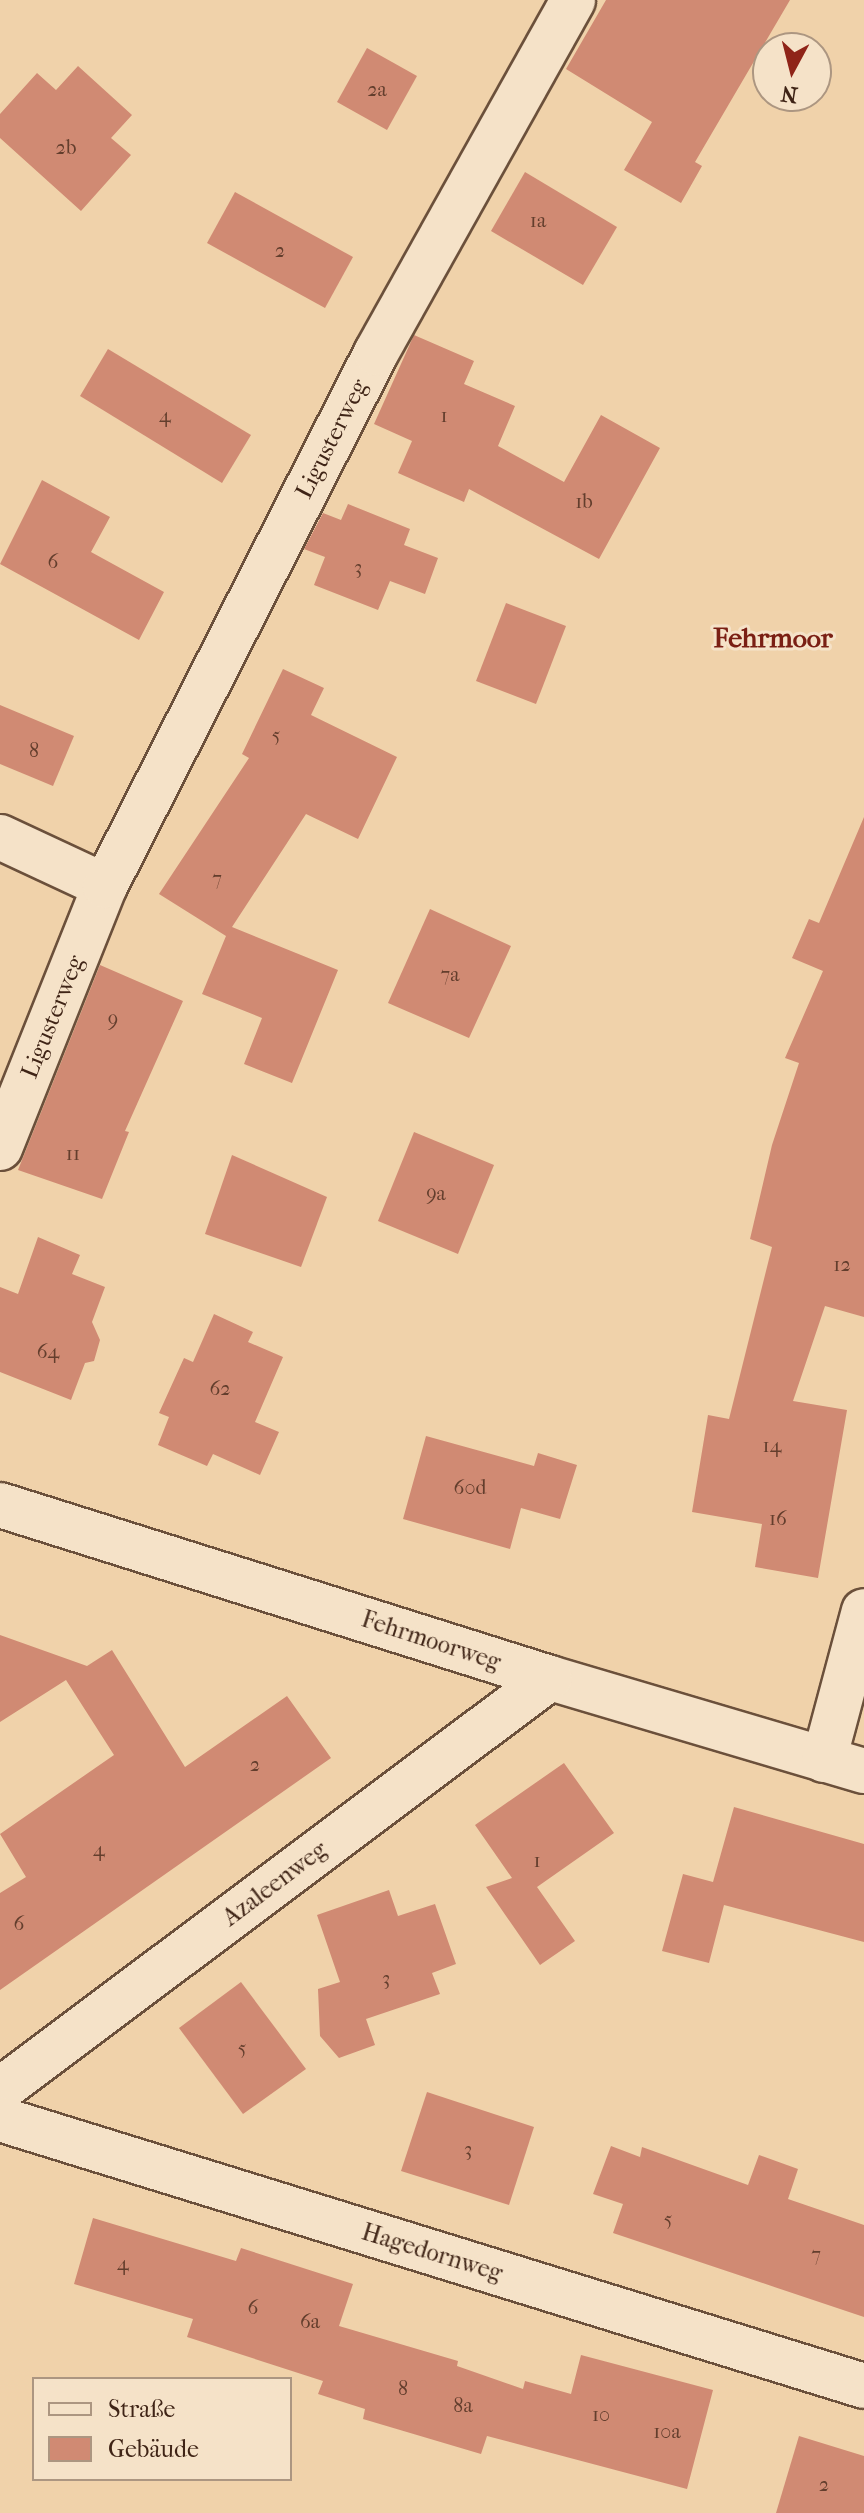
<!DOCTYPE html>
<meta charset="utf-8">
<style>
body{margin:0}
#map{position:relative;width:864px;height:2513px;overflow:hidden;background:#f0d2aa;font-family:"IM FELL French Canon",serif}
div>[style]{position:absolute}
.building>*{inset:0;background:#d08a73}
.roads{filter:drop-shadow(2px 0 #6b503b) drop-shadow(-2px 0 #6b503b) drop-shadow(0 2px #6b503b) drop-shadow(0 -2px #6b503b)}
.street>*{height:44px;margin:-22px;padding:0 22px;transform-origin:22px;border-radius:22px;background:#f5e2c8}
span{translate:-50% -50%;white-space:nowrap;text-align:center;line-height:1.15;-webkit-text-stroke:6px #f5e2c8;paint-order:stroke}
.number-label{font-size:20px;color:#633e2d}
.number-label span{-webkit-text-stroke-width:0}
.street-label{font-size:24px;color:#3f2416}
.quarter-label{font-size:28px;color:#7a1f14;font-weight:700}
.legend{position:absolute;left:32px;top:2377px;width:260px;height:104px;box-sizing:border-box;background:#f5e2c8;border:2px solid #ac9681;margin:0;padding:10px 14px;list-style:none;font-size:24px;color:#3f2416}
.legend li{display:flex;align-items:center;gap:16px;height:40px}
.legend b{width:40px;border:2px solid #ac9681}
.north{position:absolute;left:752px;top:32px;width:80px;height:80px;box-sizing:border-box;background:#f5e2c8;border:2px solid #ac9681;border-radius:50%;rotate:187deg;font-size:22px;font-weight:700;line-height:32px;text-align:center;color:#3f2416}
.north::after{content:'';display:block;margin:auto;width:28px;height:36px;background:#8f2418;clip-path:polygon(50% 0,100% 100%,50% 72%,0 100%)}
</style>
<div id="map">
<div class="building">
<div style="clip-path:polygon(606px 0,790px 0,695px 162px,702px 166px,681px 203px,624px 170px,652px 122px,566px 69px)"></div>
<div style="clip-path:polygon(367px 48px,417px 76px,387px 130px,337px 102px)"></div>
<div style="clip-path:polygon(78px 66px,132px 115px,111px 138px,131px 155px,81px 211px,0 138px,0 114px,37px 73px,56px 90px)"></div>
<div style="clip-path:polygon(525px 172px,617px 227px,583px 285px,491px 231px)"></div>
<div style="clip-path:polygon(235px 192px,353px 257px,325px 308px,207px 243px)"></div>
<div style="clip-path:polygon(414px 335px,474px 361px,464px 384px,515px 406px,498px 446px,564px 482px,601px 415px,660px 448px,599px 559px,469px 489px,464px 502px,398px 473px,412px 441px,374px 424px)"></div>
<div style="clip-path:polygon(108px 349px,251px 435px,222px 483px,80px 396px)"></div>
<div style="clip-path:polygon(42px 480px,110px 517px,91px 552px,164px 592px,139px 640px,0 564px)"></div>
<div style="clip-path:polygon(348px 504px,410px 529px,404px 545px,438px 558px,425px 594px,390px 581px,378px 610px,314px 585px,325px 557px,304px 549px,323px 513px,341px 520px)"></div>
<div style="clip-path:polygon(506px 603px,566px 626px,536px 704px,476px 681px)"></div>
<div style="clip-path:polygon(283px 669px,324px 688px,311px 715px,397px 757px,358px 839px,306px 814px,232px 927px,338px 970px,292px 1083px,244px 1064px,262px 1018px,202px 994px,226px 936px,159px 894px,249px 758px,242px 754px)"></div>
<div style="clip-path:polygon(0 705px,74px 736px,53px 786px,0 764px)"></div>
<div style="clip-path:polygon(864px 817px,864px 1317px,825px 1306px,793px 1401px,847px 1410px,818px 1578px,755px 1567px,762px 1524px,692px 1512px,708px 1415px,729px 1419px,772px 1247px,750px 1239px,772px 1145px,799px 1063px,785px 1058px,823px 971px,792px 958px,809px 919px,819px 923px)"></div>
<div style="clip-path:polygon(430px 909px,511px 946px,469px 1038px,388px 1003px)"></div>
<div style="clip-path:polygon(100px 965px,183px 1001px,125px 1131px,129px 1132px,102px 1199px,18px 1170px)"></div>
<div style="clip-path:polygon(414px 1132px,494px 1165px,458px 1254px,378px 1221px)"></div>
<div style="clip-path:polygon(232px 1155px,327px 1197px,301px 1267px,205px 1234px)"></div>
<div style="clip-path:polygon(38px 1237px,80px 1255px,72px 1274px,105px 1287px,92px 1322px,100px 1340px,94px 1361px,85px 1363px,71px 1400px,0 1372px,0 1287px,18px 1294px)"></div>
<div style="clip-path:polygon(214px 1314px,253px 1332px,248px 1342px,283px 1357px,255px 1422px,279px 1432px,260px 1475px,213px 1454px,207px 1466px,158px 1445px,169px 1417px,159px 1413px,184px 1358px,193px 1362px)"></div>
<div style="clip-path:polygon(426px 1436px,534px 1466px,538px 1453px,577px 1465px,560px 1519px,521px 1508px,510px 1549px,403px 1519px)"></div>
<div style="clip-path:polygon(0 1635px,87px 1666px,112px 1650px,185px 1767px,287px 1696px,331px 1758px,0 1990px,0 1893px,26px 1877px,0 1834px,114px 1755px,66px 1680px,0 1722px)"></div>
<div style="clip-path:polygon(564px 1763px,614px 1833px,537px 1887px,575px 1941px,540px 1965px,486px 1887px,512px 1878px,475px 1825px)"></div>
<div style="clip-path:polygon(734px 1807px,864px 1844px,864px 1942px,724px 1905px,709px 1963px,662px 1951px,683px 1874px,713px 1882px)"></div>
<div style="clip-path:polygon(389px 1890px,398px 1916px,435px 1904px,456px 1964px,432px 1973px,440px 1994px,366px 2019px,375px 2045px,339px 2058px,320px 2036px,318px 1989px,340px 1982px,317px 1915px)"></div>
<div style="clip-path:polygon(241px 1982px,306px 2069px,243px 2114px,179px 2028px)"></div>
<div style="clip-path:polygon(427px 2092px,534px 2127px,509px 2205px,401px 2171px)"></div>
<div style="clip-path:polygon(611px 2146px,640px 2157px,642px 2147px,748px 2185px,759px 2155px,798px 2169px,788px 2199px,864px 2225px,864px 2317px,613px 2233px,623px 2204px,593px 2194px)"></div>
<div style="clip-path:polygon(93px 2218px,236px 2261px,241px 2248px,353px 2284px,339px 2326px,458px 2361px,457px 2366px,523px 2389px,525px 2381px,571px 2394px,581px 2355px,713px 2390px,687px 2489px,487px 2436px,481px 2454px,363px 2419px,365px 2409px,318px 2394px,323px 2381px,187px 2337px,193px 2319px,74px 2284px)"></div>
<div style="clip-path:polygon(799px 2436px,864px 2456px,864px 2513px,776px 2513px)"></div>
</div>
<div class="roads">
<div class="street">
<div style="left:0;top:837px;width:116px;rotate:25deg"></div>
<div style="left:0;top:1148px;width:282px;rotate:-68.2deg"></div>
<div style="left:105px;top:886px;width:598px;rotate:-63.05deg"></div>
<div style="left:376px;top:353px;width:404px;rotate:-60.8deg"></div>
<div style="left:0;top:1505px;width:577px;rotate:17.46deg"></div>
<div style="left:550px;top:1678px;width:327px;rotate:16.5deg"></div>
<div style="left:824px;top:1760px;width:154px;rotate:-75deg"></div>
<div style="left:0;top:2090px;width:687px;rotate:-36.84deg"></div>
<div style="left:0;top:2119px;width:904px;rotate:17.17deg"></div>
</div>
</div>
<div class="number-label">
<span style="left:377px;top:89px">2a</span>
<span style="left:66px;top:147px">2b</span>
<span style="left:538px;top:220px">1a</span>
<span style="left:280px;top:250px">2</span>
<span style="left:165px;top:415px">4</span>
<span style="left:444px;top:415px">1</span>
<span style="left:584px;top:501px">1b</span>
<span style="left:53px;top:561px">6</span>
<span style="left:358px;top:567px">3</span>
<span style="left:276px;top:735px">5</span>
<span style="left:34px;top:750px">8</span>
<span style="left:217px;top:878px">7</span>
<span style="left:450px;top:974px">7a</span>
<span style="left:113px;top:1019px">9</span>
<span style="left:73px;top:1153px">11</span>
<span style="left:436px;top:1193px">9a</span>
<span style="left:842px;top:1264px">12</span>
<span style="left:48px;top:1351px">64</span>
<span style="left:220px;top:1388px">62</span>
<span style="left:772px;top:1445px">14</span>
<span style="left:470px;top:1487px">60d</span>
<span style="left:778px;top:1518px">16</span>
<span style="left:255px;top:1764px">2</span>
<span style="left:99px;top:1849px">4</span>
<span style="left:537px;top:1860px">1</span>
<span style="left:19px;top:1923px">6</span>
<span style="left:386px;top:1978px">3</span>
<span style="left:242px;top:2048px">5</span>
<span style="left:468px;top:2149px">3</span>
<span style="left:668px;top:2219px">5</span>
<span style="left:816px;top:2254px">7</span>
<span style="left:123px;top:2263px">4</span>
<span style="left:253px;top:2307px">6</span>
<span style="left:310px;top:2321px">6a</span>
<span style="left:403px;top:2388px">8</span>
<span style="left:463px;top:2405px">8a</span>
<span style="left:601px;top:2414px">10</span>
<span style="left:667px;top:2431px">10a</span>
<span style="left:824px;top:2484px">2</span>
</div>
<div class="street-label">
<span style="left:332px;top:439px;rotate:-63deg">Ligusterweg</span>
<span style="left:53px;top:1017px;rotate:-68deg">Ligusterweg</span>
<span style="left:431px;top:1641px;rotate:18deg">Fehrmoorweg</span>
<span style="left:275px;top:1884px;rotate:-37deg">Azaleenweg</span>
<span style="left:432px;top:2253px;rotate:17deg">Hagedornweg</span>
</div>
<div class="quarter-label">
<span style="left:773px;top:638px">Fehrmoor</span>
</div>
<ul class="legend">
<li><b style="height:10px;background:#f5e2c8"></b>Straße</li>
<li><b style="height:22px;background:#d08a73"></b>Gebäude</li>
</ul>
<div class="north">N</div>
</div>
